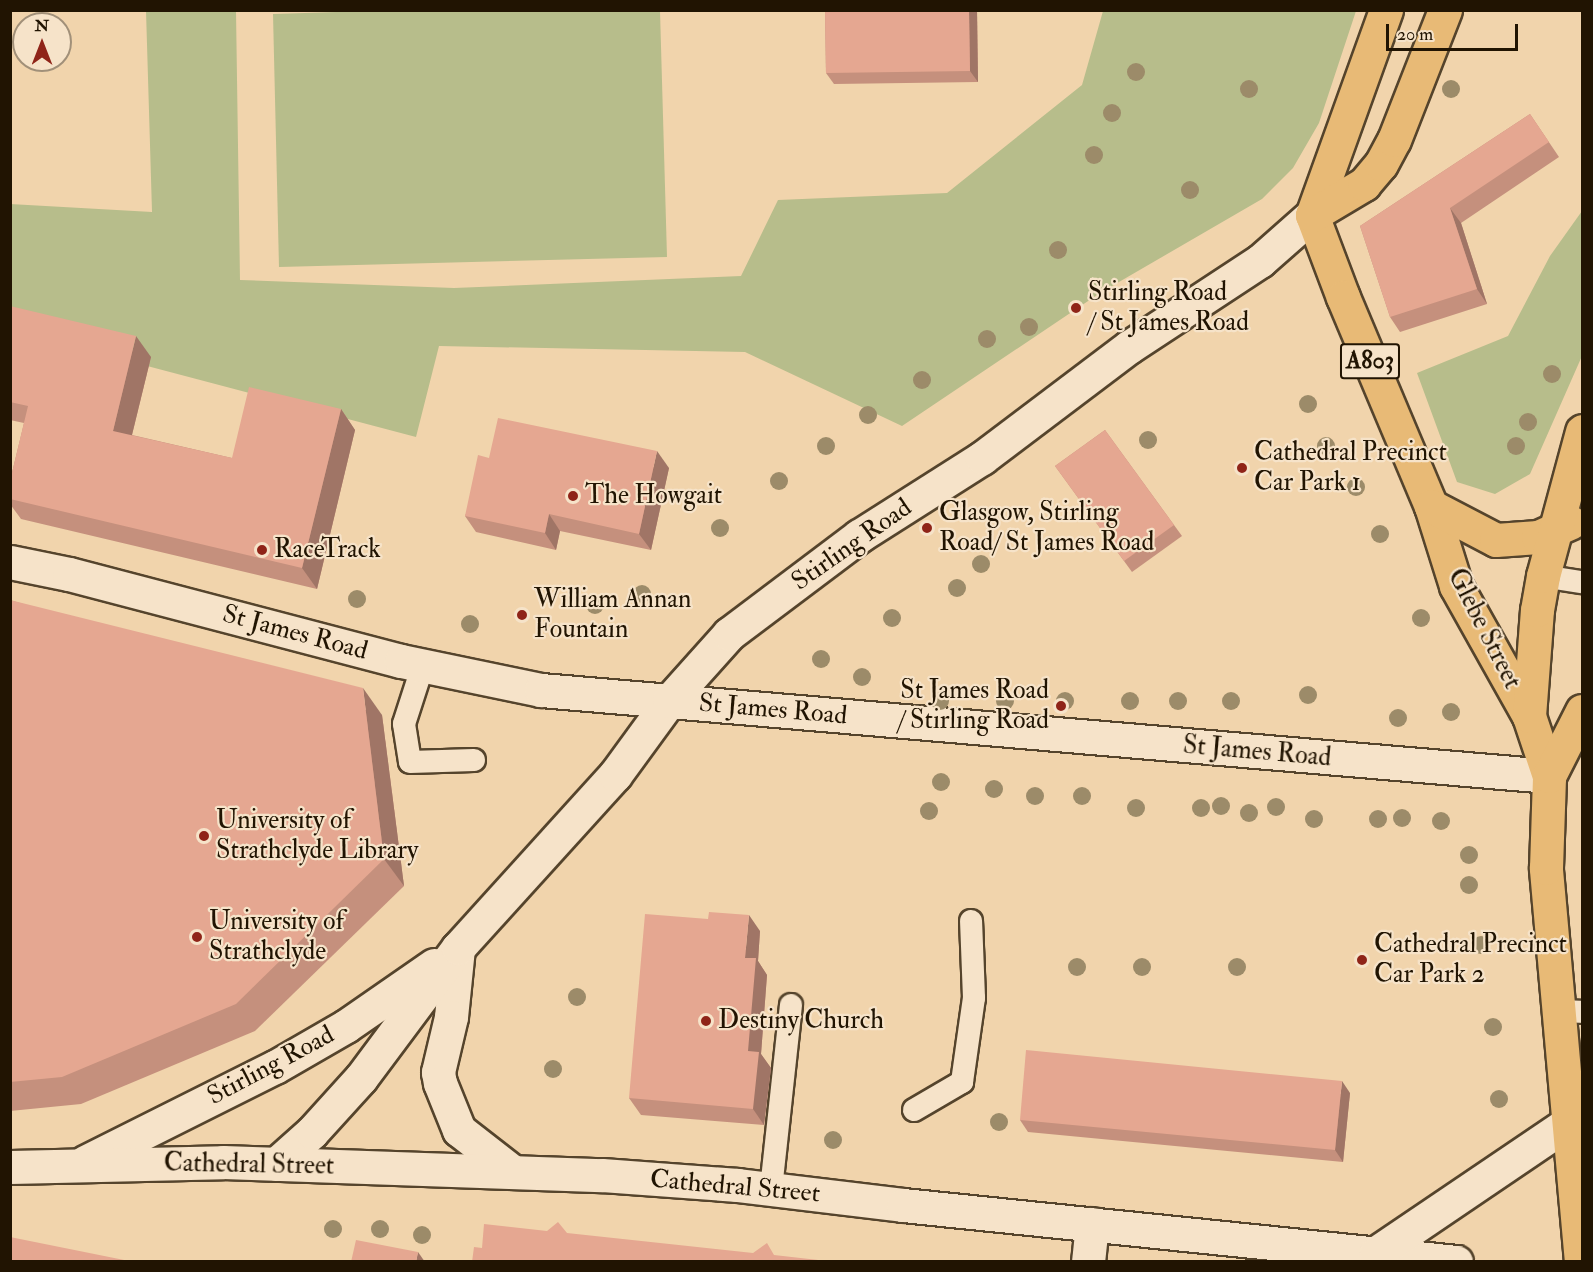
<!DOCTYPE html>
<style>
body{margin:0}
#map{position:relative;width:1593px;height:1272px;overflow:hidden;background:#f1d4ac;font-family:"IM FELL Double Pica",serif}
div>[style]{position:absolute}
.green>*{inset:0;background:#b7bd8b}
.roads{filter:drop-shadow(2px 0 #55442c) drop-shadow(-2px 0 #55442c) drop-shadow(0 2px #55442c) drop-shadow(0 -2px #55442c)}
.lane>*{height:22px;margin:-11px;padding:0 11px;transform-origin:11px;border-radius:11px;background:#f6e3c9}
.street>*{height:33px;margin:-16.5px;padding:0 16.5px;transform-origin:16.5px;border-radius:16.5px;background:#f6e3c9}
.secondary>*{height:33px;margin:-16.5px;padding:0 16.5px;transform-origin:16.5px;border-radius:16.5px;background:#f6e3c9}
.primary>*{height:33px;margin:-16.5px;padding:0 16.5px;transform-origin:16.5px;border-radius:16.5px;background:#e8ba76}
.highway>*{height:33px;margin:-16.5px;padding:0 16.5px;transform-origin:16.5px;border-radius:16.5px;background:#e8ba76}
.trees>*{width:18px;height:18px;margin:-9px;border-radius:50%;background:#9c8b69}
.wall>*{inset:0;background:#c5907d}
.shaded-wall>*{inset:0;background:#a07566}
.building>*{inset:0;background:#e5a791}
.dots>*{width:16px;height:16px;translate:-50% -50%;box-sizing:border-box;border:3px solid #f6e3c9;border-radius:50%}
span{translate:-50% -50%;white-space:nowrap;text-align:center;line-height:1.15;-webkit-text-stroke:4.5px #f6e3c9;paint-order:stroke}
.shield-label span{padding:2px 4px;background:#f6e3c9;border:2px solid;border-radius:4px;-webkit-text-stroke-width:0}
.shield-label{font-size:24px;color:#211402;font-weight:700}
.poi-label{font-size:26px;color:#211402}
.left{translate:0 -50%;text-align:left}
.right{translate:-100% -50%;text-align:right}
.street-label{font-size:26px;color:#211402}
.frame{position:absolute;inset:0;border:12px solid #211402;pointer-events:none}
.north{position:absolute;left:12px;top:12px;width:60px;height:60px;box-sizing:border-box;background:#f6e3c9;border:2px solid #a19079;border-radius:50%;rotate:0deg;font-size:16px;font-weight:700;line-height:24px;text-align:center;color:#211402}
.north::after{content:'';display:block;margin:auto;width:21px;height:27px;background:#8f2418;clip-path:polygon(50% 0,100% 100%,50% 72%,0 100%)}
.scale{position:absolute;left:1386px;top:24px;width:132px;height:27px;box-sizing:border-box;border:3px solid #211402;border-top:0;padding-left:8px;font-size:18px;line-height:21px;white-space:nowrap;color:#211402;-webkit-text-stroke:4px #f6e3c9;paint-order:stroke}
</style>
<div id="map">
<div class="green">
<div style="clip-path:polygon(399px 10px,660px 11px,667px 257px,279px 267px,273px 14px)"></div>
<div style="clip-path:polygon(146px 11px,236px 11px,240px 280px,454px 288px,741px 276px,778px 200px,947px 193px,1082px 85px,1103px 11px,1356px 11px,1319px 123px,1293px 168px,1262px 199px,1100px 293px,902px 426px,745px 352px,439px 346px,416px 437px,11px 330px,10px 204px,152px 212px)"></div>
<div style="clip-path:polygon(1582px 211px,1582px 356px,1530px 474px,1495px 494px,1457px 482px,1417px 373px,1508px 336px,1550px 256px)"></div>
</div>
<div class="roads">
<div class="lane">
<div style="left:1543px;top:576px;width:39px;rotate:9deg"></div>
<div style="left:423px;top:665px;width:62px;rotate:107.9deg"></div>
<div style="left:404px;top:724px;width:38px;rotate:81deg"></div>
<div style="left:410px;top:762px;width:64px;rotate:-1.8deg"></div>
<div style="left:1558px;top:1011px;width:24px;rotate:2deg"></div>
<div style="left:914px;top:1110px;width:56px;rotate:-30.3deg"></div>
<div style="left:962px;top:1082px;width:85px;rotate:-81.9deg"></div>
<div style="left:974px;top:998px;width:77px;rotate:-92.2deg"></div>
<div style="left:771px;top:1189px;width:185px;rotate:-83.8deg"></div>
</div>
<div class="street">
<div style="left:10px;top:562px;width:60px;rotate:11.5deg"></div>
<div style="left:69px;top:574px;width:343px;rotate:14.7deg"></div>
<div style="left:401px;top:661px;width:143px;rotate:11.7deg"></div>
<div style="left:541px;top:690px;width:1012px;rotate:4.88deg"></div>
<div style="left:1088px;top:1262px;width:38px;rotate:-84deg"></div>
</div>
<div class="secondary">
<div style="left:458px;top:948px;width:69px;rotate:95.8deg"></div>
<div style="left:451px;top:1017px;width:57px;rotate:103.3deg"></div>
<div style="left:438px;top:1072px;width:11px;rotate:80deg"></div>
<div style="left:440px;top:1083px;width:51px;rotate:68deg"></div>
<div style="left:459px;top:1130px;width:68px;rotate:37.9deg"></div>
<div style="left:85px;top:1162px;width:212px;rotate:-26.6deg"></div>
<div style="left:275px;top:1067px;width:82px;rotate:-30deg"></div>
<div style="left:346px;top:1026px;width:107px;rotate:-34.7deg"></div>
<div style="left:276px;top:1164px;width:48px;rotate:-41.6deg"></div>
<div style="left:312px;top:1132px;width:73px;rotate:-47.8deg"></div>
<div style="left:361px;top:1078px;width:162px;rotate:-53.3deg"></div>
<div style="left:458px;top:948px;width:234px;rotate:-47.8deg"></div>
<div style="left:615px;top:775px;width:92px;rotate:-53.9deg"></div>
<div style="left:669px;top:701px;width:90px;rotate:-48.2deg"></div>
<div style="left:729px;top:634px;width:163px;rotate:-37deg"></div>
<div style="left:859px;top:536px;width:146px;rotate:-32.4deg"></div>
<div style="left:982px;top:458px;width:184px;rotate:-37.1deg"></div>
<div style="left:1129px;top:347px;width:157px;rotate:-33.3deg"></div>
<div style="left:1260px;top:261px;width:69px;rotate:-41.5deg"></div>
<div style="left:10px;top:1167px;width:213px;rotate:-1.3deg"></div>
<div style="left:223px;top:1162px;width:379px;rotate:2deg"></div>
<div style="left:602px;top:1175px;width:136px;rotate:4.2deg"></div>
<div style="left:738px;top:1185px;width:166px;rotate:6.9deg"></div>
<div style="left:903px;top:1205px;width:556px;rotate:5.88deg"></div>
<div style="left:1376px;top:1253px;width:232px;rotate:-34.1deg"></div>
</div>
<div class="primary">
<div style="left:1386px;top:10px;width:218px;rotate:109.8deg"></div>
<div style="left:1312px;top:215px;width:88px;rotate:69.3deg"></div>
<div style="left:1343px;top:297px;width:227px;rotate:67.2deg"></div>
<div style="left:1431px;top:506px;width:84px;rotate:72.6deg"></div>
<div style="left:1456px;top:586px;width:149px;rotate:60.7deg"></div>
<div style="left:1529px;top:716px;width:63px;rotate:71.6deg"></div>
<div style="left:1431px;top:506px;width:73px;rotate:27.6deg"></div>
<div style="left:1496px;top:540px;width:42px;rotate:-4.1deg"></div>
<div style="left:1538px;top:537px;width:36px;rotate:-24deg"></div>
<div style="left:1529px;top:716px;width:106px;rotate:-85.7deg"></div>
<div style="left:1537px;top:610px;width:35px;rotate:-80deg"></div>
<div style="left:1543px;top:576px;width:150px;rotate:-74.9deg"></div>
<div style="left:1581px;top:1262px;width:396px;rotate:-95.1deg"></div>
<div style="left:1546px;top:868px;width:92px;rotate:-88.1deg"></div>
<div style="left:1549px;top:776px;width:73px;rotate:-63.1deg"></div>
</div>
<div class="highway">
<div style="left:1312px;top:215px;width:61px;rotate:-30.8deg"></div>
<div style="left:1364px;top:184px;width:26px;rotate:-50deg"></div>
<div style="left:1381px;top:164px;width:27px;rotate:-62deg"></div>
<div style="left:1394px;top:140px;width:140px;rotate:-68.6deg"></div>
</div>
</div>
<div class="trees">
<div style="left:1136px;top:72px"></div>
<div style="left:1249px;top:89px"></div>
<div style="left:1451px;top:89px"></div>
<div style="left:1112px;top:113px"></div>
<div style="left:1094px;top:155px"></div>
<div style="left:1190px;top:190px"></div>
<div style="left:1058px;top:250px"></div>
<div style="left:1029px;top:327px"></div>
<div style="left:987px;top:339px"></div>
<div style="left:1552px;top:374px"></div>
<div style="left:922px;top:380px"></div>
<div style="left:1308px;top:404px"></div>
<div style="left:868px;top:415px"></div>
<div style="left:1528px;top:422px"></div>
<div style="left:1148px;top:440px"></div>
<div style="left:826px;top:446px"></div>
<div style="left:1326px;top:446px"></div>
<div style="left:1516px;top:446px"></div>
<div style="left:779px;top:481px"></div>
<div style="left:1356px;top:487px"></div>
<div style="left:720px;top:528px"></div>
<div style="left:1380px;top:534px"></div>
<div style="left:981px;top:564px"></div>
<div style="left:957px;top:588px"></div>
<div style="left:642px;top:594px"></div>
<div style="left:357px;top:599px"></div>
<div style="left:595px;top:605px"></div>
<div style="left:892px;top:618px"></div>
<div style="left:1421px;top:618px"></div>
<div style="left:470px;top:624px"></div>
<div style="left:821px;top:659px"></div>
<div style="left:862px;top:677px"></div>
<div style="left:1308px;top:695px"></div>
<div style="left:940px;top:701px"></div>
<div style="left:1005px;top:701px"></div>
<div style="left:1065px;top:701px"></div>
<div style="left:1130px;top:701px"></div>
<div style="left:1178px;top:701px"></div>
<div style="left:1231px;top:701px"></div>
<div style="left:1451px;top:712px"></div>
<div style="left:1398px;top:718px"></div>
<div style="left:941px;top:782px"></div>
<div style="left:994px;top:789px"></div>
<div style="left:1035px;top:796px"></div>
<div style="left:1082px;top:796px"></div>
<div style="left:1221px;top:806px"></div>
<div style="left:1276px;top:807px"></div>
<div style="left:1136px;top:808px"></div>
<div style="left:1201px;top:808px"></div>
<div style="left:929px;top:811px"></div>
<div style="left:1249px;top:813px"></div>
<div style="left:1402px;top:818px"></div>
<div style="left:1314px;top:819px"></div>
<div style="left:1378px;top:819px"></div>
<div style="left:1441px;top:821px"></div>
<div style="left:1469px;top:855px"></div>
<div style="left:1469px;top:885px"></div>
<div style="left:1481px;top:945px"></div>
<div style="left:1077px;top:967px"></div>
<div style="left:1142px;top:967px"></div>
<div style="left:1237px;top:967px"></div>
<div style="left:577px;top:997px"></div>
<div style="left:1493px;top:1027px"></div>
<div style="left:553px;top:1069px"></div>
<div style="left:1499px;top:1099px"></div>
<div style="left:999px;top:1122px"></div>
<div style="left:833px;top:1140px"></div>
<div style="left:333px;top:1229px"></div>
<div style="left:380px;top:1229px"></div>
<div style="left:422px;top:1235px"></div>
</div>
<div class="wall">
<div style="clip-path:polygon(825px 10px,977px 10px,978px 82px,834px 84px,826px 73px)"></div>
<div style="clip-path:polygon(1530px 114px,1559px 157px,1461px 223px,1487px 304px,1400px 332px,1390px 317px,1360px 226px)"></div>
<div style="clip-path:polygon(10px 306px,151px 357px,132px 435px,232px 458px,341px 409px,355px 430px,317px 589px,21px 519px,10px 504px,10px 481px,24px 423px,10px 420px)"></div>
<div style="clip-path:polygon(1105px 430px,1182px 536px,1132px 572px,1055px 466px)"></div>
<div style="clip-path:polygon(489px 458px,669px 468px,651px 550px,560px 531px,556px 550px,476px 532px,465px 516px)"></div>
<div style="clip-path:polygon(10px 600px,382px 715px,404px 886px,255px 1031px,81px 1104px,10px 1111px)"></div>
<div style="clip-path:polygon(760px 931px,758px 961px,767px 975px,761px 1054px,771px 1068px,764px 1125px,641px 1115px,629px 1098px)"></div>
<div style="clip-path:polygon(1350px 1093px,1343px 1162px,1028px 1132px,1020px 1120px)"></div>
</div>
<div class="shaded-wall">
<div style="clip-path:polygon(969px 10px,977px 10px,978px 82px,970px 71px)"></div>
<div style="clip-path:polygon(1450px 208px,1461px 223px,1487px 304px,1477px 289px)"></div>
<div style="clip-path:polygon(136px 336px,151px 357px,128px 451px,113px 431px)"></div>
<div style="clip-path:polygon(341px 409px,355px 430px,317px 589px,302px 568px)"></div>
<div style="clip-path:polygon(657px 451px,669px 468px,651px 550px,639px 534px)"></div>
<div style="clip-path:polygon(549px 514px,560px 531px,556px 550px,545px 533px)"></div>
<div style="clip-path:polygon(363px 688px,382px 715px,404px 886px,384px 859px)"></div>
<div style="clip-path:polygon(749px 915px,760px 931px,758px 961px,767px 975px,761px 1054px,771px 1068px,764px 1125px,753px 1109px,748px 1051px,745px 958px)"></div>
<div style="clip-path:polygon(1342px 1081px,1350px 1093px,1343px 1162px,1335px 1150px)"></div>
<div style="clip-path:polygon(418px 1252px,425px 1262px,416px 1262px)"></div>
</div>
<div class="building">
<div style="clip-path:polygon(825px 10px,969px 10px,970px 71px,826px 73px)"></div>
<div style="clip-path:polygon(1530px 114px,1549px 142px,1450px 208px,1477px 289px,1390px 317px,1360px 226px)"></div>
<div style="clip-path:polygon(10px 306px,136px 336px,113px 431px,232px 458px,249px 387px,341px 409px,302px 568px,10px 499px,10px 481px,28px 406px,10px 402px)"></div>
<div style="clip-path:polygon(498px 418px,657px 451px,639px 534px,549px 514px,545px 533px,465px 516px,478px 455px,489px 458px)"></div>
<div style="clip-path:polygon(1105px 430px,1174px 525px,1124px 561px,1055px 466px)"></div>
<div style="clip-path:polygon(10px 600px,363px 688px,384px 859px,236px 1004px,62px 1077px,10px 1082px)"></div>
<div style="clip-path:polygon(709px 912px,749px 915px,745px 958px,756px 958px,748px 1051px,759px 1052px,753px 1109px,629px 1098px,645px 914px,708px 919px)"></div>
<div style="clip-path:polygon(1026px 1050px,1342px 1081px,1335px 1150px,1020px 1120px)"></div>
<div style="clip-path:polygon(558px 1222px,567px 1233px,753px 1253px,767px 1243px,774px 1255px,836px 1262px,472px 1262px,474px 1247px,482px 1248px,484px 1224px,547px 1231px)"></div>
<div style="clip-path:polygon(10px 1237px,134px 1262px,10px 1262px)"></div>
<div style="clip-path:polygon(356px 1240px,418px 1252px,416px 1262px,351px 1262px)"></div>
</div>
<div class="dots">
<div style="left:1076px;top:308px;background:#8f2418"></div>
<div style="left:1242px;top:468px;background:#8f2418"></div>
<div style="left:573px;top:496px;background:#8f2418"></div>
<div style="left:927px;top:528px;background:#8f2418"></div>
<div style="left:262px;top:550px;background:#8f2418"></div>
<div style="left:522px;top:615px;background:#8f2418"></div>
<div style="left:1061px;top:706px;background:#8f2418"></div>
<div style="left:204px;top:836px;background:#8f2418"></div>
<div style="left:197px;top:937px;background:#8f2418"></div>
<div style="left:1362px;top:960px;background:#8f2418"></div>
<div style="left:706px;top:1021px;background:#8f2418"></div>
</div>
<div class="shield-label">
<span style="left:1370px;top:361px">A803</span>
</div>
<div class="poi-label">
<span class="left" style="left:1088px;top:308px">Stirling Road<br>/ St James Road</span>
<span class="left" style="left:1254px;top:468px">Cathedral Precinct<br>Car Park 1</span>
<span class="left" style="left:585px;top:496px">The Howgait</span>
<span class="left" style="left:939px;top:528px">Glasgow, Stirling<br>Road/ St James Road</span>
<span class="left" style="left:274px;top:550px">RaceTrack</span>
<span class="left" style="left:534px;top:615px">William Annan<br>Fountain</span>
<span class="right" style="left:1049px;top:706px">St James Road<br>/ Stirling Road</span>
<span class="left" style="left:216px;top:836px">University of<br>Strathclyde Library</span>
<span class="left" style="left:209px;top:937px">University of<br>Strathclyde</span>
<span class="left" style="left:1374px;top:960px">Cathedral Precinct<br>Car Park 2</span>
<span class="left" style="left:718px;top:1021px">Destiny Church</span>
</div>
<div class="street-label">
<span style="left:852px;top:545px;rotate:-35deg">Stirling Road</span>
<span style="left:1484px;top:629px;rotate:63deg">Glebe Street</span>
<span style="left:295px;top:633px;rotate:15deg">St James Road</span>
<span style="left:773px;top:710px;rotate:5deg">St James Road</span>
<span style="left:1257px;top:752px;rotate:5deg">St James Road</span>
<span style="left:271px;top:1066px;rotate:-28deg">Stirling Road</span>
<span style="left:249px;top:1165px;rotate:1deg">Cathedral Street</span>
<span style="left:735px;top:1187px;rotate:5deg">Cathedral Street</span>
</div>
<div class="frame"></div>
<div class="north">N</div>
<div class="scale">20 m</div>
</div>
